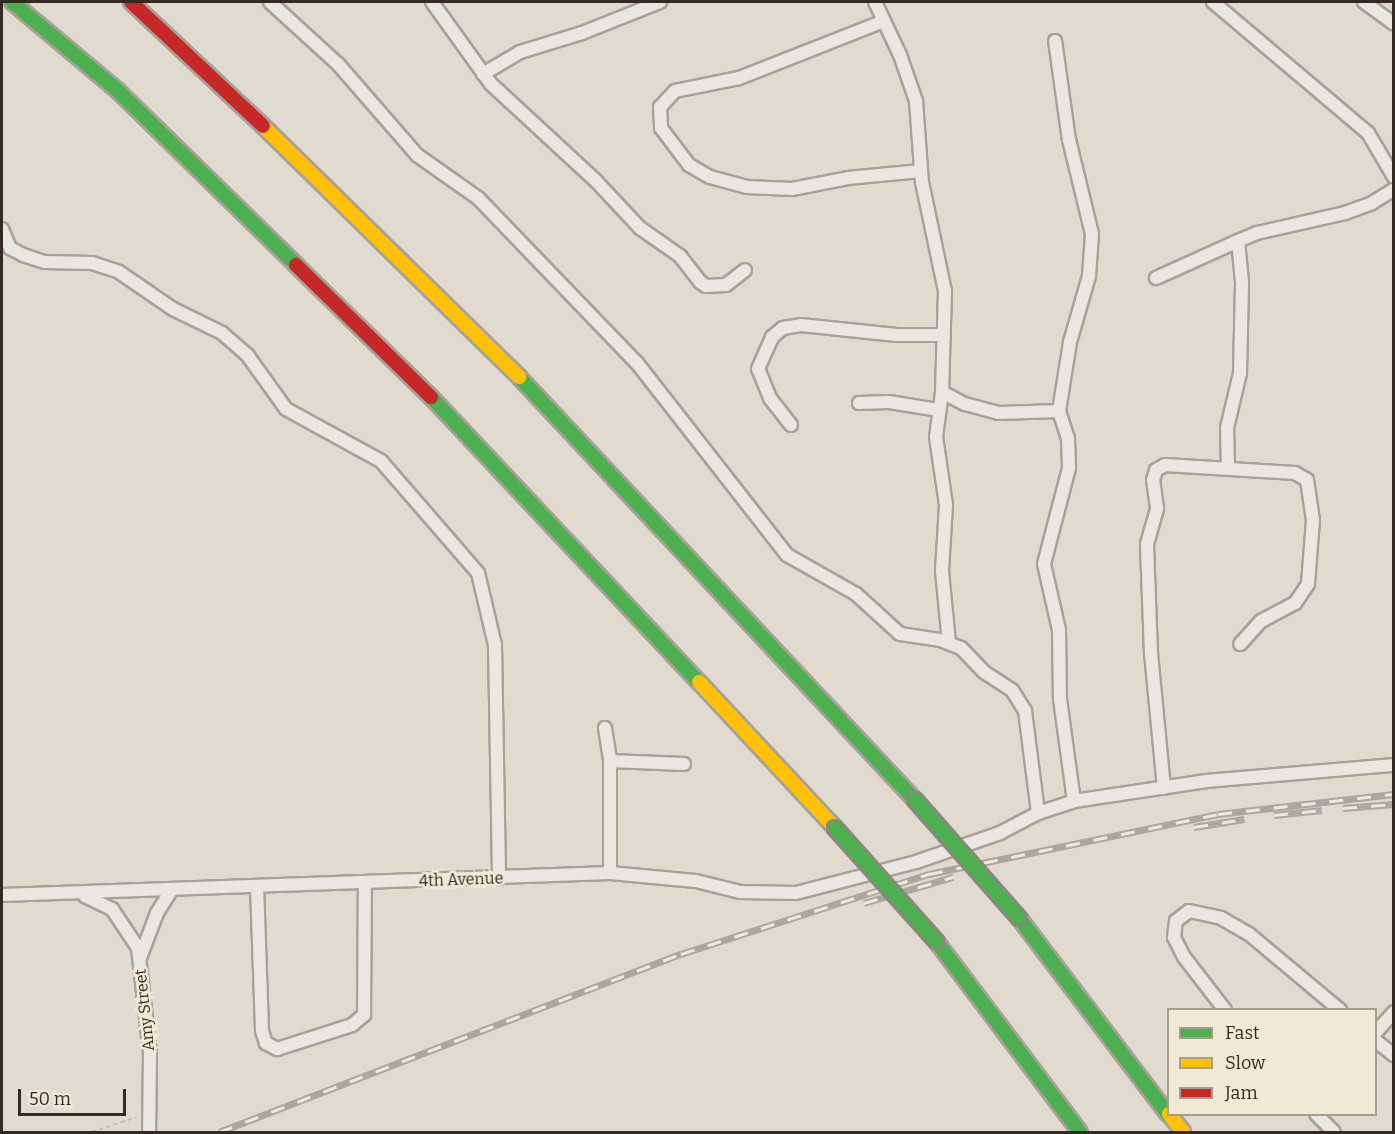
<!DOCTYPE html>
<style>
body{margin:0}
#map{position:relative;width:1395px;height:1134px;overflow:hidden;background:#e1dbcf;font-family:Bitter,serif}
div>[style]{position:absolute}
.path>*{height:2px;margin-top:-1px;transform-origin:0;background:repeating-linear-gradient(90deg,#c2beb7 0 4.5px,transparent 0 7.5px)}
.roads{filter:drop-shadow(2px 0 #a7a198) drop-shadow(-2px 0 #a7a198) drop-shadow(0 2px #a7a198) drop-shadow(0 -2px #a7a198)}
.street>*{height:12px;margin:-6px;padding:0 6px;transform-origin:6px;border-radius:6px;background:#eae7e0}
.fast>*{height:14px;margin:-7px;padding:0 7px;transform-origin:7px;border-radius:7px;background:#4caf50}
.slow>*{height:14px;margin:-7px;padding:0 7px;transform-origin:7px;border-radius:7px;background:#ffc107}
.jam>*{height:14px;margin:-7px;padding:0 7px;transform-origin:7px;border-radius:7px;background:#c62828}
.rail>*{height:7px;margin-top:-3.5px;transform-origin:0;background:repeating-linear-gradient(90deg,#f1e9d6 0 14px,#aaa6a0 0 28px);box-sizing:border-box;border-block:2px solid #aaa6a0}
.bridges{filter:drop-shadow(2px 0 #8c867e) drop-shadow(-2px 0 #8c867e) drop-shadow(0 2px #8c867e) drop-shadow(0 -2px #8c867e)}
.fast-bridge>*{height:14px;margin:-7px;padding:0 7px;transform-origin:7px;border-radius:7px;background:#4caf50}
span{translate:-50% -50%;white-space:nowrap;text-align:center;line-height:1.15;-webkit-text-stroke:5px #f1e9d6;paint-order:stroke}
.street-label{font-size:16px;color:#352a21}
.frame{position:absolute;inset:0;border:3px solid #352a21;pointer-events:none}
.legend{position:absolute;left:1167px;top:1008px;width:210px;height:108px;box-sizing:border-box;background:#f1e9d6;border:2px solid #a69d8e;margin:0;padding:8px 10px;list-style:none;font-size:18px;color:#352a21}
.legend li{display:flex;align-items:center;gap:12px;height:30px}
.legend b{width:30px;border:2px solid #a69d8e}
.scale{position:absolute;left:18px;top:1089px;width:108px;height:27px;box-sizing:border-box;border:3px solid #352a21;border-top:0;padding-left:8px;font-size:18px;line-height:21px;white-space:nowrap;color:#352a21;-webkit-text-stroke:4px #f1e9d6;paint-order:stroke}
</style>
<div id="map">
<div class="path">
<div style="left:92px;top:1132px;width:47px;rotate:-18.4deg"></div>
</div>
<div class="roads">
<div class="street">
<div style="left:270px;top:2px;width:92px;rotate:42.4deg"></div>
<div style="left:338px;top:64px;width:121px;rotate:49deg"></div>
<div style="left:417px;top:155px;width:75px;rotate:35.2deg"></div>
<div style="left:478px;top:198px;width:229px;rotate:46.1deg"></div>
<div style="left:637px;top:363px;width:244px;rotate:52deg"></div>
<div style="left:787px;top:555px;width:79px;rotate:29.5deg"></div>
<div style="left:856px;top:594px;width:59px;rotate:42.3deg"></div>
<div style="left:900px;top:634px;width:40px;rotate:8.5deg"></div>
<div style="left:940px;top:640px;width:22px;rotate:21deg"></div>
<div style="left:961px;top:648px;width:33px;rotate:46deg"></div>
<div style="left:984px;top:672px;width:33px;rotate:33deg"></div>
<div style="left:1012px;top:690px;width:25px;rotate:58deg"></div>
<div style="left:1025px;top:711px;width:103px;rotate:82.7deg"></div>
<div style="left:432px;top:2px;width:101px;rotate:54.3deg"></div>
<div style="left:491px;top:84px;width:143px;rotate:42.7deg"></div>
<div style="left:596px;top:181px;width:64px;rotate:46.9deg"></div>
<div style="left:640px;top:228px;width:49px;rotate:35deg"></div>
<div style="left:680px;top:256px;width:33px;rotate:52deg"></div>
<div style="left:700px;top:282px;width:7px;rotate:34deg"></div>
<div style="left:706px;top:286px;width:20px;rotate:-3deg"></div>
<div style="left:726px;top:285px;width:24px;rotate:-38deg"></div>
<div style="left:875px;top:2px;width:59px;rotate:64.7deg"></div>
<div style="left:900px;top:55px;width:49px;rotate:70.8deg"></div>
<div style="left:916px;top:101px;width:81px;rotate:85.8deg"></div>
<div style="left:922px;top:182px;width:111px;rotate:78.1deg"></div>
<div style="left:945px;top:291px;width:101px;rotate:91.7deg"></div>
<div style="left:942px;top:392px;width:45px;rotate:97.6deg"></div>
<div style="left:936px;top:437px;width:69px;rotate:81.6deg"></div>
<div style="left:946px;top:505px;width:66px;rotate:93.5deg"></div>
<div style="left:942px;top:571px;width:72px;rotate:84.4deg"></div>
<div style="left:1213px;top:2px;width:203px;rotate:40.2deg"></div>
<div style="left:1368px;top:133px;width:51px;rotate:59.4deg"></div>
<div style="left:1364px;top:2px;width:37px;rotate:36deg"></div>
<div style="left:884px;top:21px;width:156px;rotate:158.5deg"></div>
<div style="left:739px;top:78px;width:65px;rotate:168.5deg"></div>
<div style="left:675px;top:91px;width:22px;rotate:133deg"></div>
<div style="left:660px;top:107px;width:21px;rotate:87deg"></div>
<div style="left:661px;top:128px;width:46px;rotate:52.9deg"></div>
<div style="left:689px;top:165px;width:24px;rotate:30deg"></div>
<div style="left:710px;top:177px;width:38px;rotate:15deg"></div>
<div style="left:747px;top:187px;width:45px;rotate:2.5deg"></div>
<div style="left:792px;top:189px;width:57px;rotate:-11.1deg"></div>
<div style="left:848px;top:178px;width:73px;rotate:-5.5deg"></div>
<div style="left:483px;top:74px;width:43px;rotate:-30.7deg"></div>
<div style="left:520px;top:52px;width:65px;rotate:-17deg"></div>
<div style="left:582px;top:33px;width:84px;rotate:-21.7deg"></div>
<div style="left:2px;top:229px;width:21px;rotate:67deg"></div>
<div style="left:10px;top:248px;width:15px;rotate:28deg"></div>
<div style="left:23px;top:255px;width:23px;rotate:18deg"></div>
<div style="left:45px;top:262px;width:47px;rotate:1.2deg"></div>
<div style="left:92px;top:263px;width:28px;rotate:18deg"></div>
<div style="left:119px;top:272px;width:65px;rotate:34.4deg"></div>
<div style="left:173px;top:309px;width:55px;rotate:26.1deg"></div>
<div style="left:222px;top:333px;width:35px;rotate:41deg"></div>
<div style="left:248px;top:356px;width:65px;rotate:54.4deg"></div>
<div style="left:286px;top:409px;width:108px;rotate:28.7deg"></div>
<div style="left:381px;top:461px;width:148px;rotate:49.1deg"></div>
<div style="left:478px;top:573px;width:74px;rotate:76.7deg"></div>
<div style="left:495px;top:645px;width:233px;rotate:89deg"></div>
<div style="left:1156px;top:278px;width:90px;rotate:-24.3deg"></div>
<div style="left:942px;top:392px;width:26px;rotate:28deg"></div>
<div style="left:965px;top:404px;width:35px;rotate:15deg"></div>
<div style="left:999px;top:413px;width:60px;rotate:-1.9deg"></div>
<div style="left:1059px;top:411px;width:70px;rotate:-80.9deg"></div>
<div style="left:1070px;top:342px;width:69px;rotate:-73.9deg"></div>
<div style="left:1089px;top:276px;width:42px;rotate:-85.9deg"></div>
<div style="left:1092px;top:234px;width:97px;rotate:-103.7deg"></div>
<div style="left:1069px;top:140px;width:100px;rotate:-98deg"></div>
<div style="left:859px;top:403px;width:30px;rotate:-2deg"></div>
<div style="left:889px;top:402px;width:51px;rotate:9.1deg"></div>
<div style="left:1059px;top:411px;width:28px;rotate:72deg"></div>
<div style="left:1068px;top:438px;width:30px;rotate:88deg"></div>
<div style="left:1069px;top:468px;width:99px;rotate:104.6deg"></div>
<div style="left:1044px;top:564px;width:68px;rotate:77.2deg"></div>
<div style="left:1059px;top:630px;width:69px;rotate:89.2deg"></div>
<div style="left:1060px;top:699px;width:103px;rotate:82.2deg"></div>
<div style="left:791px;top:425px;width:34px;rotate:-128deg"></div>
<div style="left:770px;top:398px;width:31px;rotate:-112deg"></div>
<div style="left:758px;top:369px;width:35px;rotate:-66deg"></div>
<div style="left:772px;top:337px;width:14px;rotate:-39deg"></div>
<div style="left:783px;top:328px;width:18px;rotate:-9deg"></div>
<div style="left:801px;top:325px;width:96px;rotate:6deg"></div>
<div style="left:896px;top:335px;width:48px"></div>
<div style="left:1228px;top:468px;width:40px;rotate:-91.4deg"></div>
<div style="left:1227px;top:428px;width:57px;rotate:-76.7deg"></div>
<div style="left:1240px;top:373px;width:91px;rotate:-88.7deg"></div>
<div style="left:1242px;top:282px;width:41px;rotate:-95.6deg"></div>
<div style="left:1238px;top:241px;width:21px;rotate:-23deg"></div>
<div style="left:1257px;top:233px;width:90px;rotate:-12.8deg"></div>
<div style="left:1345px;top:213px;width:29px;rotate:-20deg"></div>
<div style="left:1372px;top:203px;width:26px;rotate:-32deg"></div>
<div style="left:605px;top:728px;width:33px;rotate:81deg"></div>
<div style="left:610px;top:761px;width:112px;rotate:90deg"></div>
<div style="left:610px;top:761px;width:74px;rotate:2.3deg"></div>
<div style="left:1164px;top:788px;width:135px;rotate:-95.5deg"></div>
<div style="left:1151px;top:654px;width:110px;rotate:-92.1deg"></div>
<div style="left:1147px;top:544px;width:37px;rotate:-74deg"></div>
<div style="left:1157px;top:508px;width:28px;rotate:-98deg"></div>
<div style="left:1153px;top:480px;width:10px;rotate:-73deg"></div>
<div style="left:1156px;top:470px;width:10px;rotate:-29deg"></div>
<div style="left:1165px;top:465px;width:130px;rotate:3.5deg"></div>
<div style="left:1295px;top:473px;width:14px;rotate:30deg"></div>
<div style="left:1307px;top:480px;width:40px;rotate:81.5deg"></div>
<div style="left:1313px;top:520px;width:64px;rotate:94.5deg"></div>
<div style="left:1308px;top:584px;width:23px;rotate:124deg"></div>
<div style="left:1295px;top:603px;width:38px;rotate:152deg"></div>
<div style="left:1261px;top:621px;width:31px;rotate:132deg"></div>
<div style="left:257px;top:886px;width:145px;rotate:88deg"></div>
<div style="left:262px;top:1031px;width:13px;rotate:72deg"></div>
<div style="left:266px;top:1043px;width:13px;rotate:29deg"></div>
<div style="left:277px;top:1049px;width:79px;rotate:-17.7deg"></div>
<div style="left:352px;top:1025px;width:16px;rotate:-40deg"></div>
<div style="left:364px;top:1015px;width:132px;rotate:-89.6deg"></div>
<div style="left:2px;top:895px;width:608px;rotate:-2.07deg"></div>
<div style="left:610px;top:873px;width:86px;rotate:5.3deg"></div>
<div style="left:696px;top:881px;width:45px;rotate:14deg"></div>
<div style="left:740px;top:892px;width:56px;rotate:1deg"></div>
<div style="left:796px;top:893px;width:124px;rotate:-14.5deg"></div>
<div style="left:916px;top:862px;width:89px;rotate:-19deg"></div>
<div style="left:1000px;top:833px;width:43px;rotate:-27.8deg"></div>
<div style="left:1038px;top:813px;width:38px;rotate:-18deg"></div>
<div style="left:1074px;top:801px;width:134px;rotate:-8.6deg"></div>
<div style="left:1206px;top:781px;width:189px;rotate:-4.9deg"></div>
<div style="left:85px;top:896px;width:30px;rotate:26deg"></div>
<div style="left:112px;top:909px;width:47px;rotate:56.3deg"></div>
<div style="left:138px;top:948px;width:107px;rotate:83.5deg"></div>
<div style="left:150px;top:1054px;width:78px;rotate:90.7deg"></div>
<div style="left:140px;top:958px;width:48px;rotate:-69.3deg"></div>
<div style="left:157px;top:913px;width:28px;rotate:-58deg"></div>
<div style="left:1225px;top:1010px;width:67px;rotate:-127.7deg"></div>
<div style="left:1184px;top:957px;width:22px;rotate:-117deg"></div>
<div style="left:1174px;top:937px;width:16px;rotate:-83deg"></div>
<div style="left:1176px;top:921px;width:16px;rotate:-38deg"></div>
<div style="left:1189px;top:911px;width:33px;rotate:12deg"></div>
<div style="left:1221px;top:918px;width:32px;rotate:30deg"></div>
<div style="left:1249px;top:934px;width:119px;rotate:39.9deg"></div>
<div style="left:1376px;top:1032px;width:27px;rotate:-48deg"></div>
<div style="left:1376px;top:1041px;width:23px;rotate:38deg"></div>
<div style="left:1316px;top:1114px;width:25px;rotate:45deg"></div>
</div>
<div class="fast">
<div style="left:12px;top:2px;width:138px;rotate:40deg"></div>
<div style="left:118px;top:91px;width:249px;rotate:44.3deg"></div>
<div style="left:519px;top:377px;width:579px;rotate:46.89deg"></div>
<div style="left:431px;top:397px;width:391px;rotate:46.8deg"></div>
<div style="left:1019px;top:918px;width:246px;rotate:52.8deg"></div>
<div style="left:936px;top:941px;width:239px;rotate:53deg"></div>
</div>
<div class="slow">
<div style="left:263px;top:126px;width:359px;rotate:44.4deg"></div>
<div style="left:699px;top:682px;width:200px;rotate:47deg"></div>
<div style="left:1169px;top:1114px;width:23px;rotate:52deg"></div>
</div>
<div class="jam">
<div style="left:131px;top:2px;width:181px;rotate:43.2deg"></div>
<div style="left:296px;top:265px;width:189px;rotate:44.4deg"></div>
</div>
</div>
<div class="rail">
<div style="left:1343px;top:808px;width:51px;rotate:-4.5deg"></div>
<div style="left:1274px;top:815px;width:48px;rotate:-5.9deg"></div>
<div style="left:1194px;top:827px;width:51px;rotate:-9.1deg"></div>
<div style="left:864px;top:903px;width:93px;rotate:-16.3deg"></div>
<div style="left:219px;top:1132px;width:495px;rotate:-21.1deg"></div>
<div style="left:681px;top:954px;width:261px;rotate:-17.9deg"></div>
<div style="left:929px;top:874px;width:295px;rotate:-11.7deg"></div>
<div style="left:1218px;top:814px;width:177px;rotate:-6.5deg"></div>
</div>
<div class="bridges">
<div class="fast-bridge">
<div style="left:915px;top:800px;width:157px;rotate:48.6deg"></div>
<div style="left:835px;top:828px;width:152px;rotate:48.2deg"></div>
</div>
</div>
<div class="street-label">
<span style="left:461px;top:880px;rotate:-2deg">4th Avenue</span>
<span style="left:145px;top:1010px;rotate:-96deg">Amy Street</span>
</div>
<div class="frame"></div>
<ul class="legend">
<li><b style="height:8px;background:#4caf50"></b>Fast</li>
<li><b style="height:8px;background:#ffc107"></b>Slow</li>
<li><b style="height:8px;background:#c62828"></b>Jam</li>
</ul>
<div class="scale">50 m</div>
</div>
